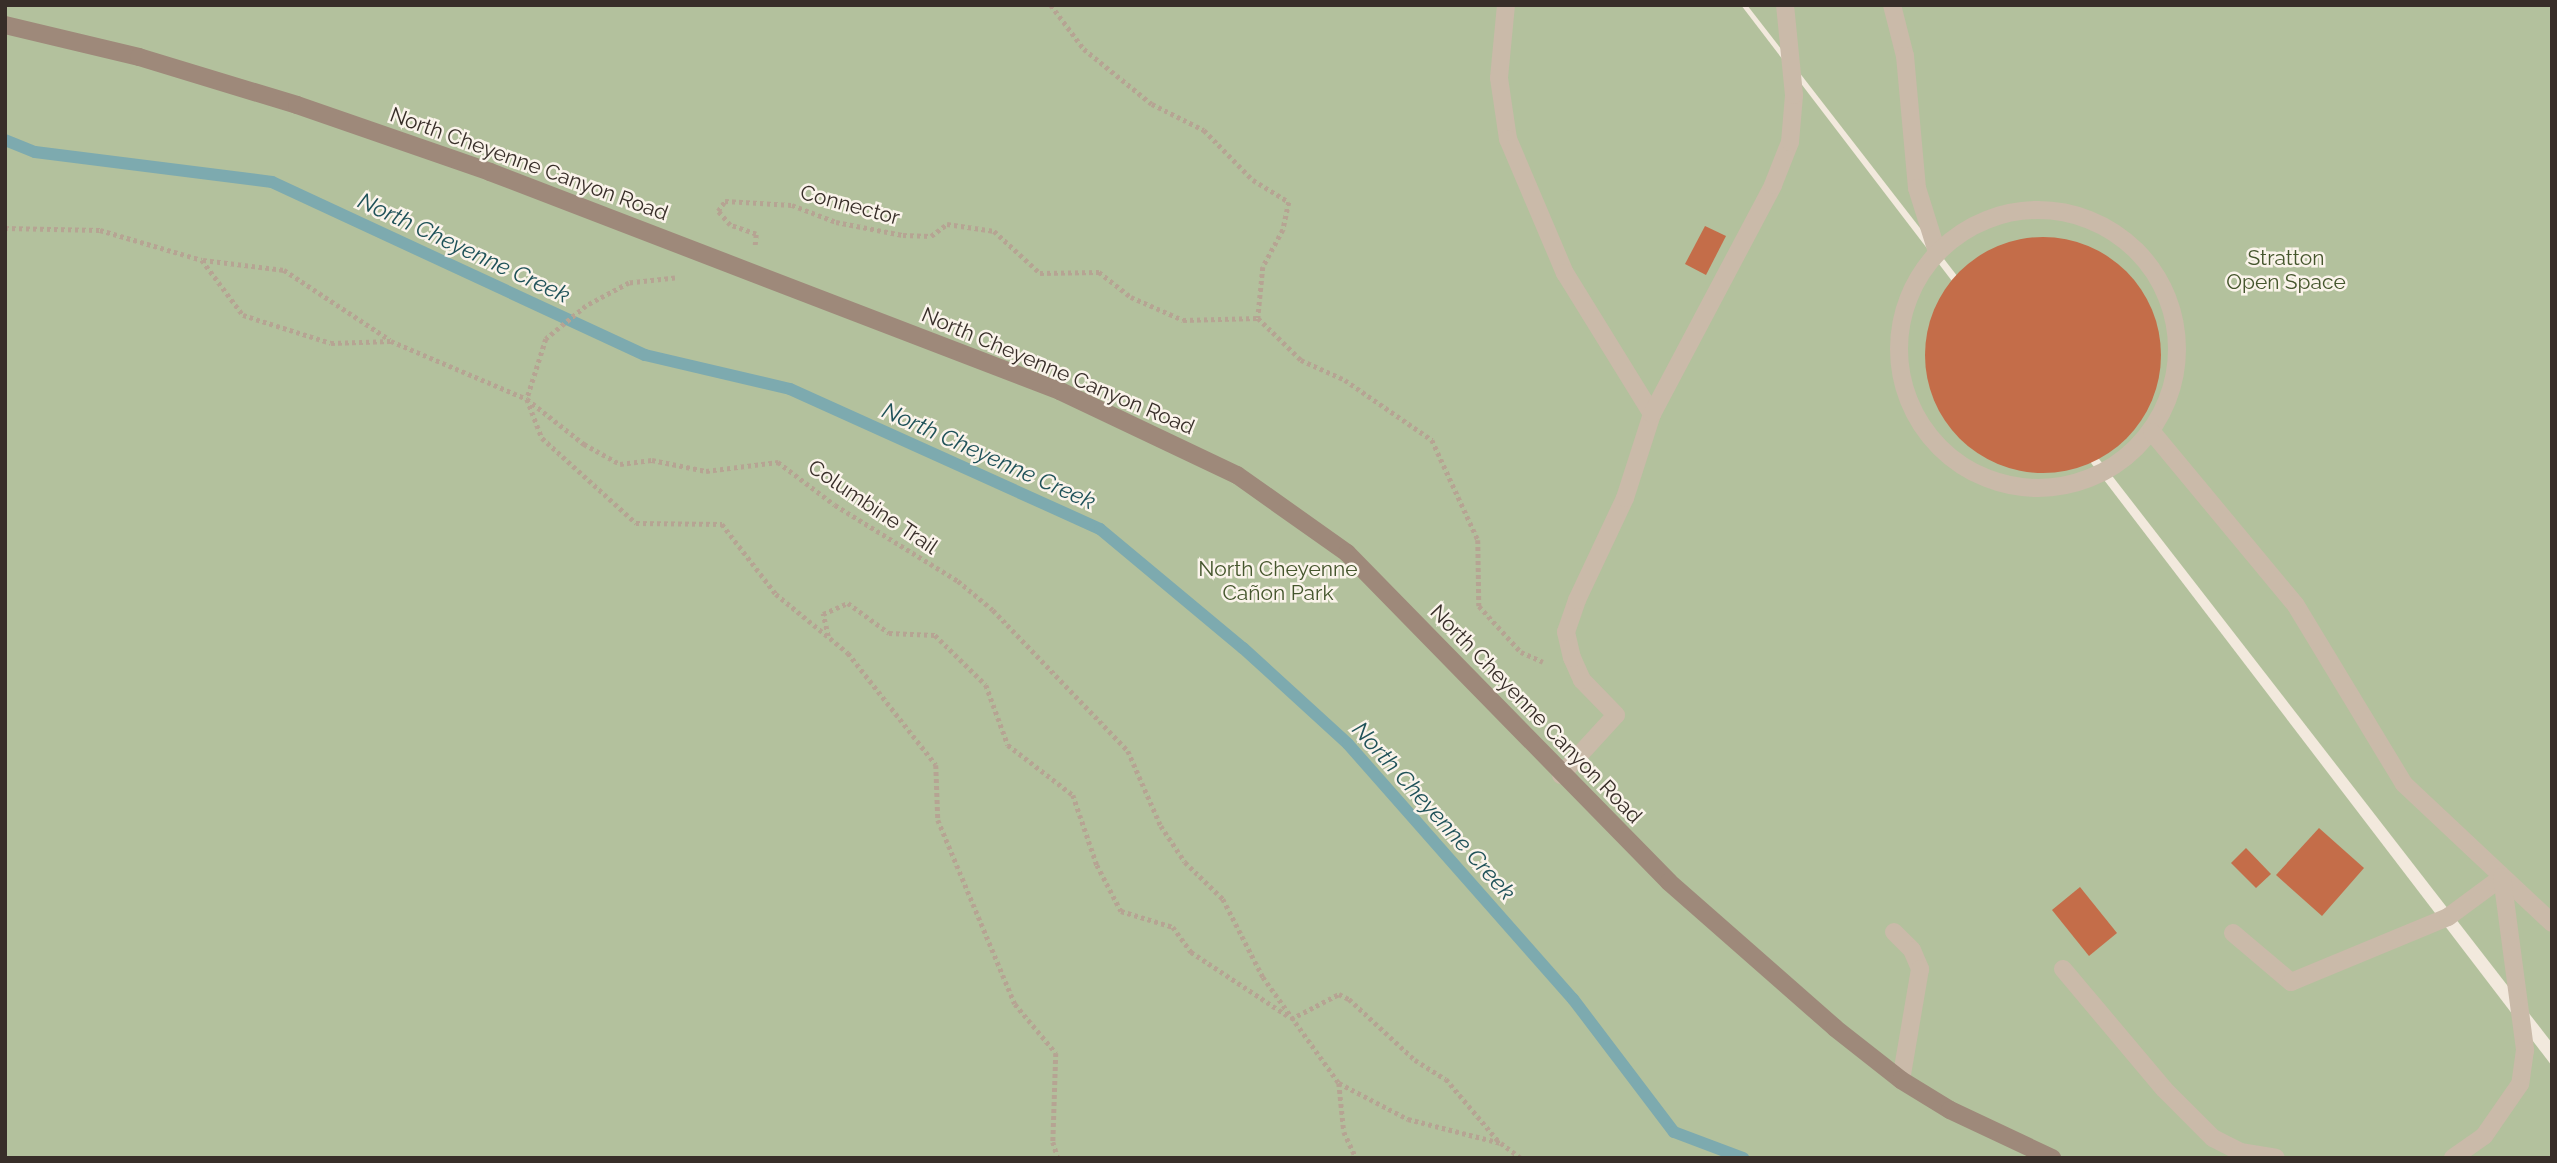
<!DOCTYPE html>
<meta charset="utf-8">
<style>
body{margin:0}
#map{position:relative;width:2557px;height:1163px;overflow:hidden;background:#f2e9dd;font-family:Raleway,sans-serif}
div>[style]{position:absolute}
.green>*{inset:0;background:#b3c19d}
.stream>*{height:12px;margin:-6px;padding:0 6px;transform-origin:6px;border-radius:6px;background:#7daaaf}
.building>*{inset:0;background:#c46d49}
.round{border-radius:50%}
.path>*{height:4.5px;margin-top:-2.25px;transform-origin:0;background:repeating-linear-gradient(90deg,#b6a493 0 3.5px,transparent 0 7px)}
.lane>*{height:18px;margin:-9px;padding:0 9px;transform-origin:9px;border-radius:9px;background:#cabaa9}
.lane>.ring{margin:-9px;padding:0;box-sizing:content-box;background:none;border:18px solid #cabaa9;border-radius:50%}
.secondary>*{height:18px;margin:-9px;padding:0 9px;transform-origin:9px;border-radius:9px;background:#9e897a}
span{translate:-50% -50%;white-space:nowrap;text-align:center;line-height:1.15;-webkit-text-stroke:5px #faf3ea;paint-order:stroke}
.street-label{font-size:21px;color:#382e29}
.park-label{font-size:21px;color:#45562d}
.water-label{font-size:23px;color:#1f5259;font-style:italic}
.frame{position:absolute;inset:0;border:7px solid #382e29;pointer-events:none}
</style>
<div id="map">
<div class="green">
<div style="clip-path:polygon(5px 5px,1741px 5px,2552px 1066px,2552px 1158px,5px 1158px)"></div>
<div style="clip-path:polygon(1747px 5px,2552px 5px,2552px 1043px)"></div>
</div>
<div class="stream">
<div style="left:5px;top:140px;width:32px;rotate:22deg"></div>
<div style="left:35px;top:152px;width:239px;rotate:7.2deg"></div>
<div style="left:272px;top:182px;width:411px;rotate:24.9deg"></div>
<div style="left:645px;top:355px;width:149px;rotate:13.2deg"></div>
<div style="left:790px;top:389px;width:340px;rotate:24.3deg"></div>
<div style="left:1100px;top:529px;width:186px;rotate:39.8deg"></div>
<div style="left:1243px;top:648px;width:142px;rotate:42.4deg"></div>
<div style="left:1348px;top:744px;width:340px;rotate:48.6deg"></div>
<div style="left:1573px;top:999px;width:167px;rotate:52.8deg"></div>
<div style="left:1674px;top:1132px;width:74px;rotate:20.6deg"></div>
</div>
<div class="building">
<div style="clip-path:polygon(1705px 226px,1726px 236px,1706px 275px,1685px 264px)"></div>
<div class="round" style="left:1925px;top:237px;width:236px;height:236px"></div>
<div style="clip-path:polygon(2319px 828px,2364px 868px,2322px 916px,2276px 875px)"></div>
<div style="clip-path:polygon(2246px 848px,2271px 874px,2256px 888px,2231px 863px)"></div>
<div style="clip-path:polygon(2080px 887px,2117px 933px,2089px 956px,2052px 910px)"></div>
</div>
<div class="path">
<div style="left:1051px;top:5px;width:55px;rotate:53.1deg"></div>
<div style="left:1084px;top:49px;width:87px;rotate:39deg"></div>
<div style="left:1152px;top:104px;width:58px;rotate:26.6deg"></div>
<div style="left:1204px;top:130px;width:70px;rotate:45.6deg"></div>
<div style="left:1253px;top:180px;width:42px;rotate:31.4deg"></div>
<div style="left:1289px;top:202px;width:29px;rotate:102deg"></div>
<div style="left:1283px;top:230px;width:42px;rotate:118.4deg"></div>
<div style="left:1263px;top:267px;width:51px;rotate:95.6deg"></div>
<div style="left:1258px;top:318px;width:60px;rotate:44.3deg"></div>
<div style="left:1301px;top:360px;width:48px;rotate:24.4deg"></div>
<div style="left:1345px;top:380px;width:106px;rotate:34.6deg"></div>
<div style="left:1432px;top:440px;width:110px;rotate:65.3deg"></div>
<div style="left:1478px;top:540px;width:66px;rotate:89.1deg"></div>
<div style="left:1479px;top:606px;width:62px;rotate:47.6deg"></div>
<div style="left:1521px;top:652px;width:24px;rotate:24deg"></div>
<div style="left:5px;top:228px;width:95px;rotate:1.2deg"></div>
<div style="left:100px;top:230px;width:106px;rotate:16.4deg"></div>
<div style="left:202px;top:260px;width:69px;rotate:53.3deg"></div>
<div style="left:243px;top:315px;width:92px;rotate:17.7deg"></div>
<div style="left:331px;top:343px;width:60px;rotate:-1.9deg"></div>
<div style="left:391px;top:341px;width:148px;rotate:23.1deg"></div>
<div style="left:527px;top:399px;width:73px;rotate:38.3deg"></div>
<div style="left:584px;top:444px;width:41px;rotate:29.1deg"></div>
<div style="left:620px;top:464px;width:32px;rotate:-7deg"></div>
<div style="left:652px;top:460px;width:55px;rotate:11.5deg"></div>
<div style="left:706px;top:471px;width:73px;rotate:-7.1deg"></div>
<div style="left:778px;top:462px;width:71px;rotate:37deg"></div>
<div style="left:835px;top:505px;width:145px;rotate:31.7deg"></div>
<div style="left:958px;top:581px;width:45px;rotate:39.6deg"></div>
<div style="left:993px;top:610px;width:195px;rotate:46.2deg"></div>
<div style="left:1128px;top:751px;width:82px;rotate:66.3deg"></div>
<div style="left:1161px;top:826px;width:43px;rotate:56.3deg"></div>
<div style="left:1185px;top:862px;width:53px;rotate:44.2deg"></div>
<div style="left:1223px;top:899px;width:88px;rotate:62.9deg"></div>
<div style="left:1263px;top:977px;width:130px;rotate:54.4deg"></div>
<div style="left:1339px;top:1083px;width:78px;rotate:27.6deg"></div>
<div style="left:1408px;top:1119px;width:96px;rotate:14.5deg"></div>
<div style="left:1501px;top:1143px;width:25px;rotate:37deg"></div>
<div style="left:755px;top:245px;width:11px;rotate:-85deg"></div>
<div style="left:756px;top:234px;width:28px;rotate:-161deg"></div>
<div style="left:730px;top:225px;width:18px;rotate:-131deg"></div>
<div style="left:718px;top:211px;width:12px;rotate:-55deg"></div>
<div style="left:725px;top:201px;width:67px;rotate:3.4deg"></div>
<div style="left:792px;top:205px;width:47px;rotate:21.1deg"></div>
<div style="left:836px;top:222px;width:68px;rotate:11deg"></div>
<div style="left:903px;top:235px;width:28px;rotate:2deg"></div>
<div style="left:931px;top:236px;width:20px;rotate:-37deg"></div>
<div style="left:947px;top:224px;width:48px;rotate:8.5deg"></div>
<div style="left:994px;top:231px;width:62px;rotate:42.4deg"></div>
<div style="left:1040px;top:273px;width:59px;rotate:-1deg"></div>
<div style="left:1099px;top:272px;width:41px;rotate:38deg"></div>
<div style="left:1131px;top:297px;width:57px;rotate:23.9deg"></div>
<div style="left:1183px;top:320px;width:75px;rotate:-1.5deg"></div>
<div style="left:203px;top:260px;width:82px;rotate:7deg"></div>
<div style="left:284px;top:270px;width:127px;rotate:33.4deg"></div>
<div style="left:675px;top:278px;width:46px;rotate:173.8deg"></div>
<div style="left:629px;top:283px;width:49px;rotate:151.9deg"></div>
<div style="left:586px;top:306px;width:52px;rotate:140.5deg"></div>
<div style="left:546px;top:339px;width:63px;rotate:107.6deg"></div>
<div style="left:527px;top:399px;width:42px;rotate:69deg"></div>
<div style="left:542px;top:438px;width:127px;rotate:42.1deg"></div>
<div style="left:636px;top:523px;width:86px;rotate:0.7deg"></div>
<div style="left:722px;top:524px;width:88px;rotate:52.4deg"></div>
<div style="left:776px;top:594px;width:93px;rotate:39.3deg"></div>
<div style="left:848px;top:653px;width:142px;rotate:51.8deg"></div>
<div style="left:936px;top:765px;width:55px;rotate:87.9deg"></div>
<div style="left:938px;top:820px;width:199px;rotate:67.3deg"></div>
<div style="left:1015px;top:1004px;width:64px;rotate:50.1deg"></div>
<div style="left:1056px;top:1053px;width:89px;rotate:91.9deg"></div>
<div style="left:1053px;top:1142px;width:17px;rotate:73deg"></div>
<div style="left:828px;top:636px;width:23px;rotate:-103deg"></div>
<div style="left:823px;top:614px;width:27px;rotate:-24deg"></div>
<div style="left:848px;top:603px;width:51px;rotate:36.2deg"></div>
<div style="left:889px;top:633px;width:46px;rotate:2.5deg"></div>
<div style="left:935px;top:635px;width:71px;rotate:44.4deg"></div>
<div style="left:986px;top:685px;width:64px;rotate:69.9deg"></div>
<div style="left:1008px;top:745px;width:82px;rotate:37.6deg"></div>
<div style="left:1073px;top:795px;width:74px;rotate:71.1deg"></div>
<div style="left:1097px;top:865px;width:52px;rotate:62.4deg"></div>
<div style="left:1121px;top:911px;width:54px;rotate:17.1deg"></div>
<div style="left:1173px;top:927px;width:31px;rotate:54deg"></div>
<div style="left:1191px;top:952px;width:116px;rotate:33.4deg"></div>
<div style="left:1291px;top:1019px;width:54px;rotate:-27.5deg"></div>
<div style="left:1339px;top:994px;width:11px;rotate:27deg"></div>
<div style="left:1349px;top:999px;width:90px;rotate:42.7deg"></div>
<div style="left:1415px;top:1060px;width:36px;rotate:32deg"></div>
<div style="left:1446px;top:1079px;width:84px;rotate:49.8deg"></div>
<div style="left:1339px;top:1083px;width:49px;rotate:84.2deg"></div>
<div style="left:1344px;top:1132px;width:29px;rotate:65deg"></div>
</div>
<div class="lane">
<div style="left:1506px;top:5px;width:73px;rotate:95.5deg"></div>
<div style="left:1499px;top:78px;width:62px;rotate:81.6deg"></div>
<div style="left:1508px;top:139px;width:146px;rotate:67deg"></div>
<div style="left:1565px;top:273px;width:166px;rotate:58.3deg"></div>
<div style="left:1892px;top:5px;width:53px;rotate:75.7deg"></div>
<div style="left:1905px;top:56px;width:133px;rotate:84.8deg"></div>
<div style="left:1917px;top:188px;width:67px;rotate:72.6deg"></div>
<div class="ring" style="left:1899px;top:210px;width:260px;height:260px"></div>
<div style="left:2152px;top:432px;width:224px;rotate:50.3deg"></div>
<div style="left:2295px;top:604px;width:210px;rotate:58.8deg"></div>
<div style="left:2404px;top:784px;width:203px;rotate:43.2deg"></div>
<div style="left:1561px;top:775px;width:81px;rotate:-47.5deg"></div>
<div style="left:1616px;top:715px;width:49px;rotate:-134.2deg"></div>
<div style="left:1582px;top:680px;width:24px;rotate:-114deg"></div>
<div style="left:1572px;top:658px;width:27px;rotate:-103deg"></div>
<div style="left:1566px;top:632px;width:34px;rotate:-71deg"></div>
<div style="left:1577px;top:600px;width:113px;rotate:-64.8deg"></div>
<div style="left:1625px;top:498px;width:88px;rotate:-72.2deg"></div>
<div style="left:1652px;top:414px;width:259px;rotate:-62.1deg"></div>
<div style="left:1773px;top:185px;width:46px;rotate:-68.4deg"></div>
<div style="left:1790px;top:142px;width:47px;rotate:-85.1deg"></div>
<div style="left:1794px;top:95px;width:90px;rotate:-95.7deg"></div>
<div style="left:1894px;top:932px;width:25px;rotate:45deg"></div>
<div style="left:1912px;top:950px;width:21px;rotate:67deg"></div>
<div style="left:1920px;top:969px;width:113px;rotate:99.7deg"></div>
<div style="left:2233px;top:933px;width:76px;rotate:40.2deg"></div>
<div style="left:2291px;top:982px;width:170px;rotate:-22.5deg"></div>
<div style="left:2448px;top:917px;width:67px;rotate:-36.5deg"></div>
<div style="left:2502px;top:877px;width:175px;rotate:82.4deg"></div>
<div style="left:2525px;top:1050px;width:34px;rotate:98deg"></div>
<div style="left:2520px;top:1084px;width:63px;rotate:124.7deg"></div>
<div style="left:2484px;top:1136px;width:38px;rotate:145deg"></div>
<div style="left:2063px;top:969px;width:157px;rotate:49.9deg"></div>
<div style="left:2164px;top:1089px;width:69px;rotate:45deg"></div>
<div style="left:2213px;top:1138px;width:30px;rotate:27deg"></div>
<div style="left:2240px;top:1152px;width:36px;rotate:9deg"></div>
</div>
<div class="secondary">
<div style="left:5px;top:25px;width:138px;rotate:13.4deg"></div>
<div style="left:139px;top:57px;width:165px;rotate:16.9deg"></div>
<div style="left:297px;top:105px;width:204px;rotate:19.1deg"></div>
<div style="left:490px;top:172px;width:611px;rotate:21.02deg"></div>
<div style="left:1060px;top:391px;width:196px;rotate:25.4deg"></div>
<div style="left:1237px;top:475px;width:135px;rotate:35.3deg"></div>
<div style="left:1347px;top:553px;width:460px;rotate:45.6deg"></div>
<div style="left:1669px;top:882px;width:221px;rotate:41.3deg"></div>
<div style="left:1835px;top:1028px;width:84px;rotate:38.2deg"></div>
<div style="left:1901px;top:1080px;width:57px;rotate:31.5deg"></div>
<div style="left:1950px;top:1110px;width:113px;rotate:25.2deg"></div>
</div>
<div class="street-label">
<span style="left:529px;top:164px;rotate:20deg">North Cheyenne Canyon Road</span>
<span style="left:850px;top:205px;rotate:15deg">Connector</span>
<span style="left:1058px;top:371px;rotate:23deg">North Cheyenne Canyon Road</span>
<span style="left:873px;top:507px;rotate:34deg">Columbine Trail</span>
<span style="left:1536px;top:714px;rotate:46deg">North Cheyenne Canyon Road</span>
</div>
<div class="park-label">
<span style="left:2286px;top:270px">Stratton<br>Open Space</span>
<span style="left:1278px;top:581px">North Cheyenne<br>Cañon Park</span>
</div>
<div class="water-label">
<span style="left:464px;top:248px;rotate:25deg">North Cheyenne Creek</span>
<span style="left:989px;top:456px;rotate:24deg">North Cheyenne Creek</span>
<span style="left:1434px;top:811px;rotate:48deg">North Cheyenne Creek</span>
</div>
<div class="frame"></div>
</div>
